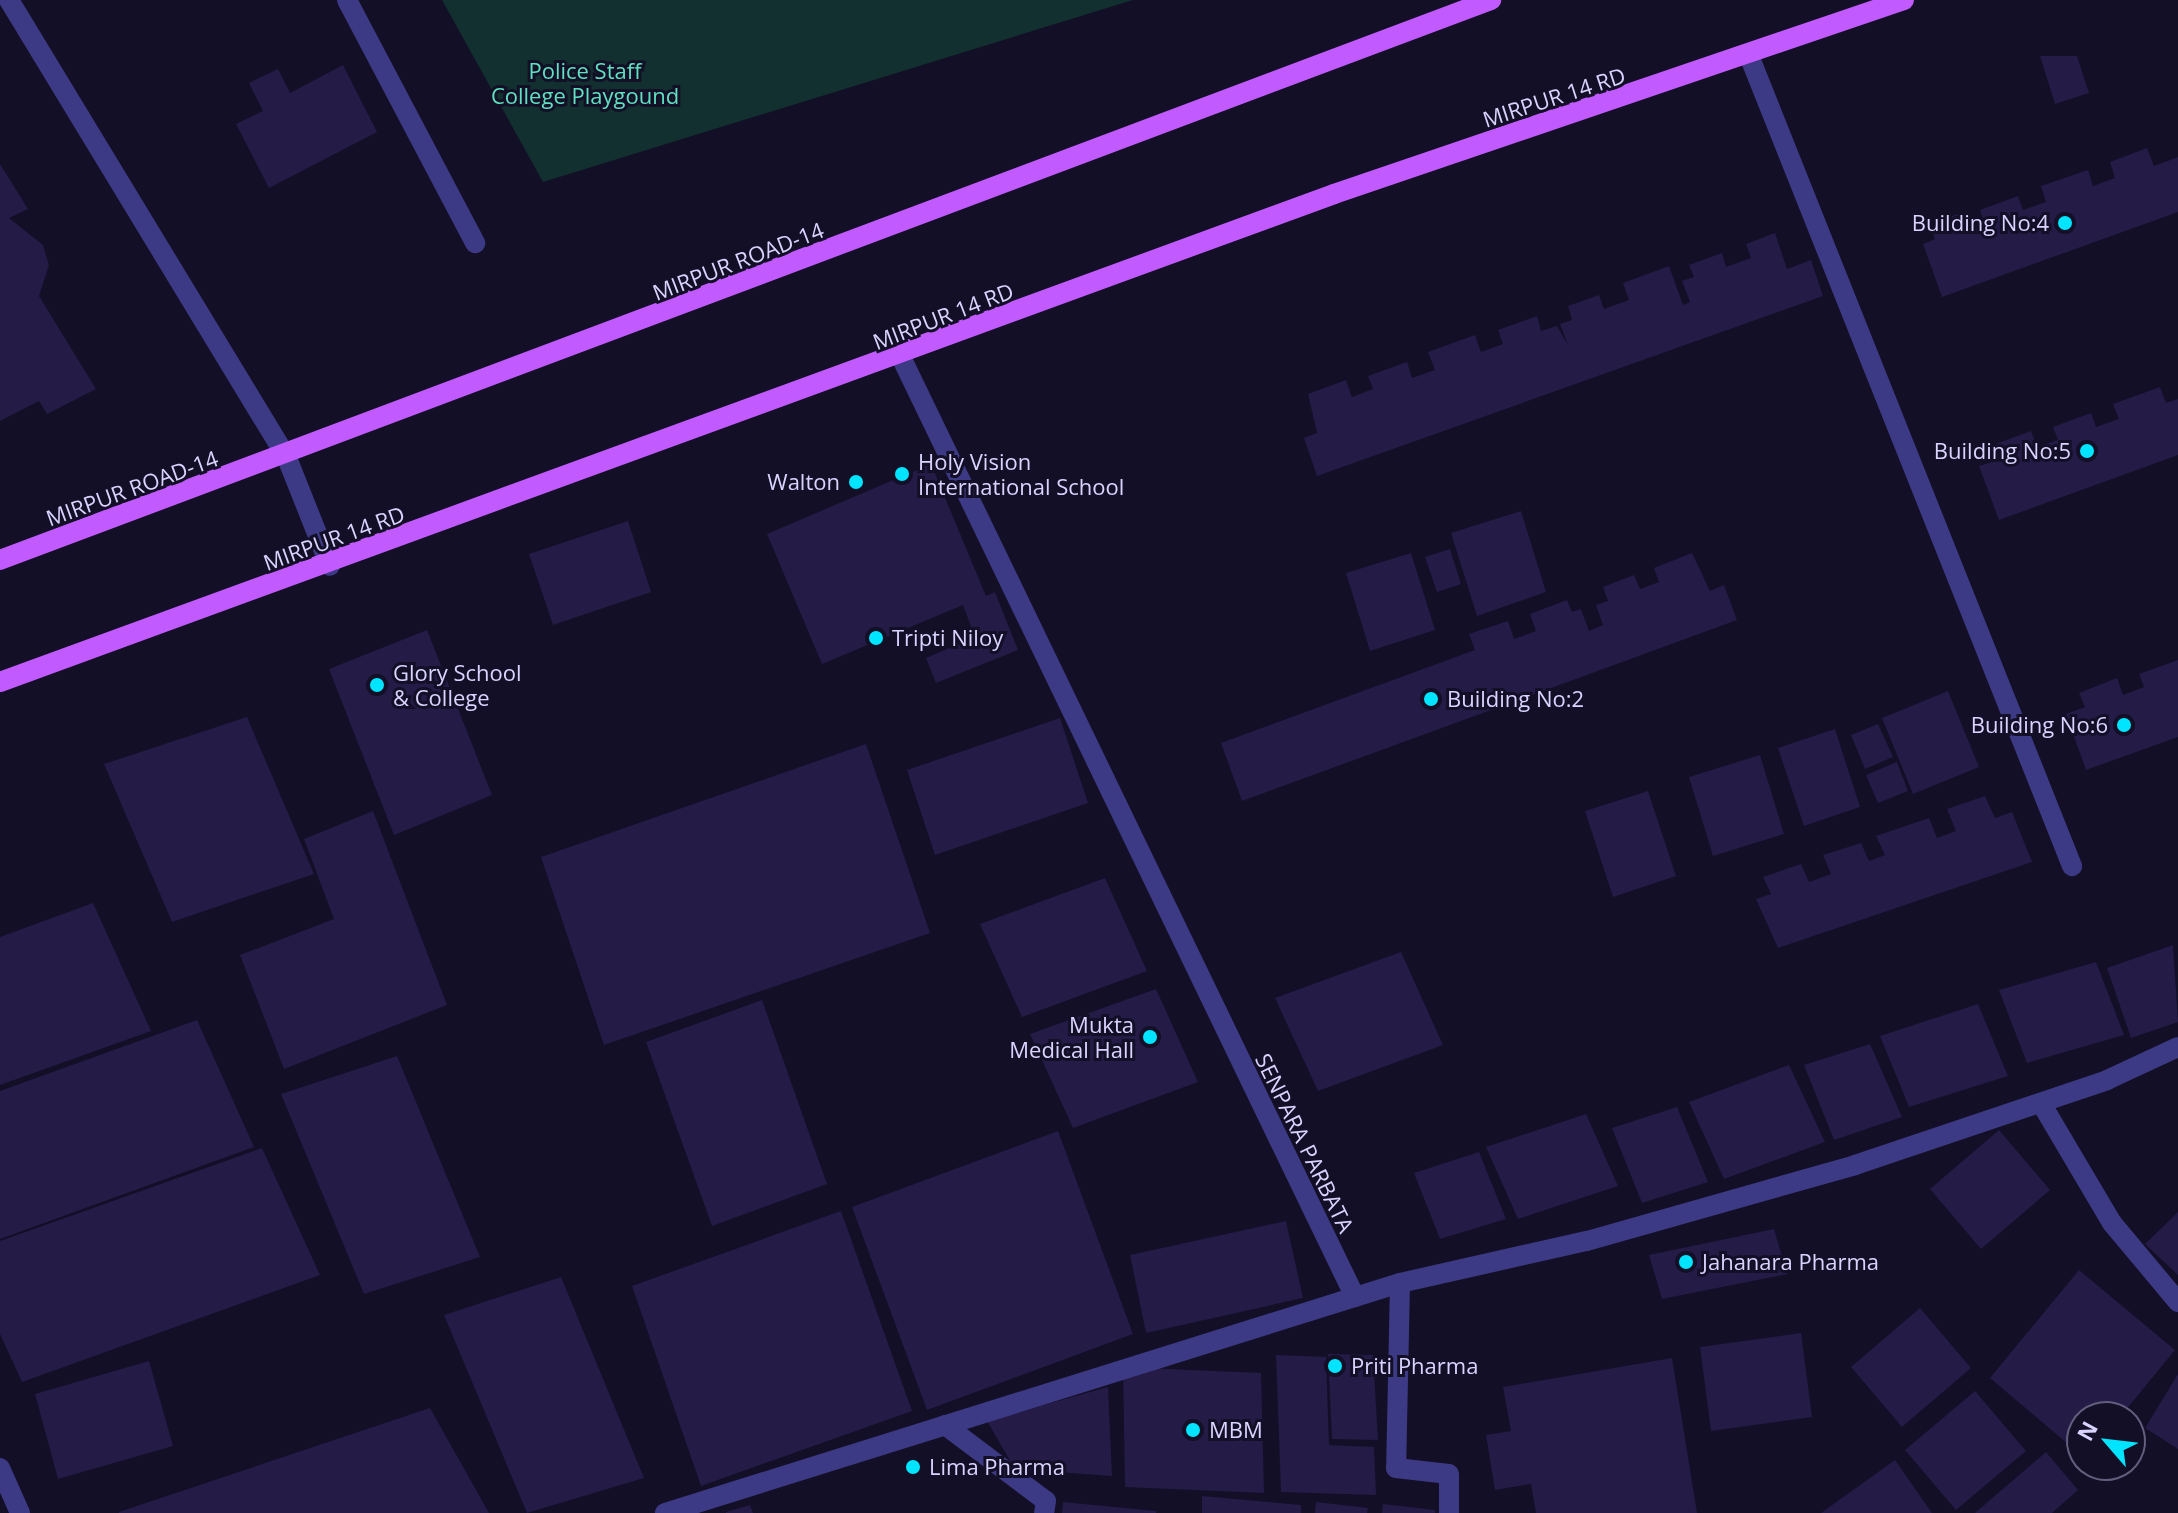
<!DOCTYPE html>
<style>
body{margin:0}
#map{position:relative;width:2178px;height:1513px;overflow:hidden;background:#130f26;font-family:"Open Sans",sans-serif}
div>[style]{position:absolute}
.green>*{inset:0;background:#12302f}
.building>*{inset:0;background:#241b47}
.minor>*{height:20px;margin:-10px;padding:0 10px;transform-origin:10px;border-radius:10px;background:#3d3a85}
.major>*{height:20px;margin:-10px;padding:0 10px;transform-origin:10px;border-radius:10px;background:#c25bff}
.dots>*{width:22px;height:22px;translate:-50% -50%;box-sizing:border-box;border:4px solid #130f26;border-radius:50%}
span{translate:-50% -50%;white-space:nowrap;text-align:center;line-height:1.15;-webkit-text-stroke:6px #130f26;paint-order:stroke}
.park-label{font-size:22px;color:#5fe0c0}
.street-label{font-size:22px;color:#d9d4ff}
.poi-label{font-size:22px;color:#d9d4ff}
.right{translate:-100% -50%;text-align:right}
.left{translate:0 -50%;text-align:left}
.north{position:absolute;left:2066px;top:1401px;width:80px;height:80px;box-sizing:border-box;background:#130f26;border:2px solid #625e7d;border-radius:50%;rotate:298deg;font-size:22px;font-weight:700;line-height:32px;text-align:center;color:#d9d4ff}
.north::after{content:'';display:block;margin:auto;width:28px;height:36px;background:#00e5ff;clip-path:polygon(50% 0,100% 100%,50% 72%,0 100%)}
</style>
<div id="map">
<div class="green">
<div style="clip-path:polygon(442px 0,1133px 0,543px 182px)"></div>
</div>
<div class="building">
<div style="clip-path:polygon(2040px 56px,2077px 56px,2089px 93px,2055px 104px)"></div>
<div style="clip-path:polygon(343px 65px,377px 132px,269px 188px,236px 124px,263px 111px,249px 83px,278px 69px,290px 93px)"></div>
<div style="clip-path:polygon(2147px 148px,2154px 166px,2178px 157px,2178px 212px,1942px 297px,1923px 244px,1935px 239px,1930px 224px,1958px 214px,1963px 230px,1984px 222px,1980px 210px,2018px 196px,2023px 210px,2046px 202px,2041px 186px,2088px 170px,2093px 186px,2115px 178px,2110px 162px)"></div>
<div style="clip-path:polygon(0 164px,28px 209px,9px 218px,43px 245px,49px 265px,39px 296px,96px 389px,47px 414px,39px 401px,0 421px)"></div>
<div style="clip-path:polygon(1775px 233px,1787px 269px,1811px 260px,1823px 296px,1317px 476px,1304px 438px,1317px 433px,1308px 394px,1346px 380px,1352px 397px,1373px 389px,1368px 376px,1407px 362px,1412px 378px,1435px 370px,1428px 352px,1475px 335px,1481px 352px,1503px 344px,1498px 330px,1537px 316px,1541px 331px,1557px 326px,1568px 345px,1560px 324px,1572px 320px,1568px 306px,1599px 295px,1604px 309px,1629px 300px,1623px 283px,1669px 266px,1683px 305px,1690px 302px,1682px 281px,1694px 277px,1689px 265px,1722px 253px,1726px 267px,1751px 258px,1746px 244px)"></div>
<div style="clip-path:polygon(2160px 387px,2166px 403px,2178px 399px,2178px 455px,1999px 520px,1979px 466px,1998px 460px,1993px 445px,2031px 431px,2037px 447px,2058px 440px,2053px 427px,2091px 413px,2096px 427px,2119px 419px,2113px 404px)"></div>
<div style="clip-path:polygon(931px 464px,986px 596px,995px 592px,1018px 650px,936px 683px,926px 658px,975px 637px,963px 605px,822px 664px,767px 534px)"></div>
<div style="clip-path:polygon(1521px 511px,1546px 592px,1477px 616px,1451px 533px)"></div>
<div style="clip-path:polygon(628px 521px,651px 592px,553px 625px,529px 554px)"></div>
<div style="clip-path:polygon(1450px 549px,1461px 584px,1437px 592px,1425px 557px)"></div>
<div style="clip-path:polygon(1411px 553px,1435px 630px,1370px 651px,1346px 573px)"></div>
<div style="clip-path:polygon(1692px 553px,1710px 591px,1724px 585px,1737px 620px,1242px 801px,1221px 743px,1475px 650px,1469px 634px,1508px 621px,1514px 639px,1536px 631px,1530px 614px,1567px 600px,1572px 612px,1581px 609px,1589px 631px,1603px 625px,1596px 605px,1608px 601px,1603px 587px,1634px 575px,1640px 589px,1659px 582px,1654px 568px)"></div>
<div style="clip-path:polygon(427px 630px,492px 795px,394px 835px,329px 669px)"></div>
<div style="clip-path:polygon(2178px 660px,2178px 737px,2086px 770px,2066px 714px,2085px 707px,2079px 693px,2117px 678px,2123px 695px,2144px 687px,2139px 674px)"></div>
<div style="clip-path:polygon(1948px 691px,1979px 767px,1913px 794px,1882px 718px)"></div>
<div style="clip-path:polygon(247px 717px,314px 874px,172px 922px,104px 764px)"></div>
<div style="clip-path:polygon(1060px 718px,1088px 803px,935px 855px,907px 770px)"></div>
<div style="clip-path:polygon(1878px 724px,1893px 757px,1865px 769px,1851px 735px)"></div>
<div style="clip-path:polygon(1835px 729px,1860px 807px,1804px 826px,1778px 748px)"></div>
<div style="clip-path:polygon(866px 744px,930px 933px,604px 1045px,541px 857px)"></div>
<div style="clip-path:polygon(1760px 755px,1784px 834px,1713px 856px,1689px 777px)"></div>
<div style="clip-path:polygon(1897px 762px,1908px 791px,1878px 803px,1866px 775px)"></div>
<div style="clip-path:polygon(1648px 791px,1676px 876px,1613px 897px,1585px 811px)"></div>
<div style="clip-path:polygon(1985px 796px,1995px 818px,2012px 812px,2032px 862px,1778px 948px,1756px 899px,1771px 894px,1763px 877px,1801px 864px,1809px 882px,1831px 874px,1823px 855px,1861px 843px,1869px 861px,1885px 855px,1876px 836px,1929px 818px,1937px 838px,1956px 831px,1947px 809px)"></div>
<div style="clip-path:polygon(373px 811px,447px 1005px,284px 1069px,240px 955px,334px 919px,304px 839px)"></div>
<div style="clip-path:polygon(1105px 878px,1147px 971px,1022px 1017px,980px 924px)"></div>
<div style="clip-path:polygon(93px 903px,151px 1031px,0 1085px,0 937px)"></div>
<div style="clip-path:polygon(2173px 945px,2178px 1022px,2131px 1038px,2107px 968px)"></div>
<div style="clip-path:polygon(1401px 952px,1443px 1045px,1318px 1091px,1275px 998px)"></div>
<div style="clip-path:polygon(2096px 962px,2124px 1035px,2027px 1063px,1999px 990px)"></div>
<div style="clip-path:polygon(1156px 989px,1198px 1082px,1073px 1128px,1030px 1034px)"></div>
<div style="clip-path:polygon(762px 1000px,827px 1184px,712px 1226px,646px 1042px)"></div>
<div style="clip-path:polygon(1978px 1004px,2008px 1076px,1909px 1107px,1880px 1036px)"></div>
<div style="clip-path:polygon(197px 1020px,254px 1147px,0 1239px,0 1091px)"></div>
<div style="clip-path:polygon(1870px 1044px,1902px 1117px,1834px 1140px,1804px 1065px)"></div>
<div style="clip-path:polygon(397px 1056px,480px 1257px,364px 1294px,281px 1094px)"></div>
<div style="clip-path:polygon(1789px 1065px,1825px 1142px,1724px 1179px,1689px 1102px)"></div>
<div style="clip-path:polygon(1677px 1107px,1708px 1182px,1642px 1203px,1612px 1128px)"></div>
<div style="clip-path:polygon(1586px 1114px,1618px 1186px,1518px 1219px,1486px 1147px)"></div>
<div style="clip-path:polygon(1999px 1130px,2050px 1190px,1981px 1249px,1930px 1189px)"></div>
<div style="clip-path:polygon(1058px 1131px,1133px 1334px,927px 1410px,852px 1207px)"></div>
<div style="clip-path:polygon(262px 1148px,320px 1275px,22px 1382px,0 1334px,0 1241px)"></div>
<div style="clip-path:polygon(1479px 1152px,1506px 1219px,1440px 1239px,1414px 1173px)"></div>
<div style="clip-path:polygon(841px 1211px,912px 1411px,701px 1486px,632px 1286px)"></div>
<div style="clip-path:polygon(2178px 1212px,2178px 1275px,2145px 1244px)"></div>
<div style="clip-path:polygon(1286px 1221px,1303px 1298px,1146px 1333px,1130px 1255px)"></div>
<div style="clip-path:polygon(1774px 1229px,1787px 1274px,1662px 1299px,1649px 1255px)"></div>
<div style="clip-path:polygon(2079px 1270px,2175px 1350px,2120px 1417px,2082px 1417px,2082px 1456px,1990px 1378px)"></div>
<div style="clip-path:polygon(561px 1277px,644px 1478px,527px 1513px,444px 1315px)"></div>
<div style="clip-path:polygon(1920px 1308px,1971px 1368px,1902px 1427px,1851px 1367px)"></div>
<div style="clip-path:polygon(1801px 1333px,1812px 1417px,1711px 1431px,1700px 1347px)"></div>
<div style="clip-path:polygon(1328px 1354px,1373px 1355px,1378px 1440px,1332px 1439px)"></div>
<div style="clip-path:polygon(1276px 1355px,1326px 1357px,1329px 1445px,1374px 1447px,1376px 1495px,1281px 1492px)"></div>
<div style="clip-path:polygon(1672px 1358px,1697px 1513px,1536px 1513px,1531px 1484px,1495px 1490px,1486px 1435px,1511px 1431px,1503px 1387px)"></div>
<div style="clip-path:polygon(149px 1361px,173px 1446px,58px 1479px,35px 1394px)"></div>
<div style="clip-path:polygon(1123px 1367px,1261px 1373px,1264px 1493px,1125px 1487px)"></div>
<div style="clip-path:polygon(2178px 1374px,2178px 1449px,2145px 1428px)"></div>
<div style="clip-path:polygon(1108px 1387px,1112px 1476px,1015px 1469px,987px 1421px)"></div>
<div style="clip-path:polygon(1975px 1391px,2026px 1451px,1956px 1510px,1905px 1450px)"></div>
<div style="clip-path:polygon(430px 1408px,489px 1513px,119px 1513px,119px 1512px)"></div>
<div style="clip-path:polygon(2046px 1452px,2078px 1490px,2052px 1513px,1975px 1513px)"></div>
<div style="clip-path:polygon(1895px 1460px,1932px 1513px,1821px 1513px)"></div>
<div style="clip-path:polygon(1202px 1496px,1301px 1505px,1301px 1513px,1202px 1513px)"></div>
<div style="clip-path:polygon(1063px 1502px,1156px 1511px,1156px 1513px,1062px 1513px)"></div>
<div style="clip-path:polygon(1316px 1502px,1368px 1508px,1367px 1513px,1315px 1513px)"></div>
<div style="clip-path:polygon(1383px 1504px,1435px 1510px,1435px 1513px,1382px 1513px)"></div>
<div style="clip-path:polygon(750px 1505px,753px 1513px,726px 1513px,726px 1512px)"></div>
</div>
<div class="minor">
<div style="left:9px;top:0;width:536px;rotate:58.74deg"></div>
<div style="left:287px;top:458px;width:116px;rotate:68.3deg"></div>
<div style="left:347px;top:0;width:275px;rotate:62.2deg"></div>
<div style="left:1750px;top:58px;width:870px;rotate:68.27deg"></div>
<div style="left:901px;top:357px;width:1044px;rotate:64.22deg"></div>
<div style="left:2041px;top:1103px;width:139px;rotate:59.4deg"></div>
<div style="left:2112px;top:1223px;width:103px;rotate:50.1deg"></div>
<div style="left:1400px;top:1283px;width:185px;rotate:91.2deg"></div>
<div style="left:1396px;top:1468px;width:53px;rotate:6.5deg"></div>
<div style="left:1449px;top:1474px;width:39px;rotate:90deg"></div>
<div style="left:945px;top:1425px;width:126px;rotate:37deg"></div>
<div style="left:1046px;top:1501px;width:12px;rotate:99deg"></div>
<div style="left:0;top:1468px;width:49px;rotate:66deg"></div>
<div style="left:665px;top:1513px;width:770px;rotate:-17.38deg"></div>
<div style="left:1400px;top:1283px;width:192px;rotate:-12.7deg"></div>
<div style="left:1587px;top:1241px;width:279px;rotate:-15.8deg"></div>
<div style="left:1855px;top:1165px;width:266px;rotate:-18.6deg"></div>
<div style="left:2107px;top:1080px;width:78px;rotate:-24.9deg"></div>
</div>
<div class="major">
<div style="left:0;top:560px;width:1593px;rotate:-20.59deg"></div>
<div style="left:0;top:682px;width:1420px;rotate:-20.09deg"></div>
<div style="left:1334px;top:194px;width:602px;rotate:-18.8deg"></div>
</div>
<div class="dots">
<div style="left:2065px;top:223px;background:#00e5ff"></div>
<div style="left:2087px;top:451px;background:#00e5ff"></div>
<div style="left:902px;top:474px;background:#00e5ff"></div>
<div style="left:856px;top:482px;background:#00e5ff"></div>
<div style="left:876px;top:638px;background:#00e5ff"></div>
<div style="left:377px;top:685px;background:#00e5ff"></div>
<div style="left:1431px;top:699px;background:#00e5ff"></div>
<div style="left:2124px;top:725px;background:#00e5ff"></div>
<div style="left:1150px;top:1037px;background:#00e5ff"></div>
<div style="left:1686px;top:1262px;background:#00e5ff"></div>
<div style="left:1335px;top:1366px;background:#00e5ff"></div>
<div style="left:1193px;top:1430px;background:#00e5ff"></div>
<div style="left:913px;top:1467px;background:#00e5ff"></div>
</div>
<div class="park-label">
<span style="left:585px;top:83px">Police Staff<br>College Playgound</span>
</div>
<div class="street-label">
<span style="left:1554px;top:97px;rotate:-18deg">MIRPUR 14 RD</span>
<span style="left:738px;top:261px;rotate:-21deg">MIRPUR ROAD-14</span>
<span style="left:943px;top:316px;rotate:-21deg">MIRPUR 14 RD</span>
<span style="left:132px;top:488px;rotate:-20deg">MIRPUR ROAD-14</span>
<span style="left:334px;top:538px;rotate:-20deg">MIRPUR 14 RD</span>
<span style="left:1305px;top:1143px;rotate:64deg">SENPARA PARBATA</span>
</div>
<div class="poi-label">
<span class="right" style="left:2049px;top:223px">Building No:4</span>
<span class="right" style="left:2071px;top:451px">Building No:5</span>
<span class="left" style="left:918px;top:474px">Holy Vision<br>International School</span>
<span class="right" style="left:840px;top:482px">Walton</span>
<span class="left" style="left:892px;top:638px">Tripti Niloy</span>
<span class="left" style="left:393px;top:685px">Glory School<br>&amp; College</span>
<span class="left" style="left:1447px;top:699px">Building No:2</span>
<span class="right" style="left:2108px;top:725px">Building No:6</span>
<span class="right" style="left:1134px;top:1037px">Mukta<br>Medical Hall</span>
<span class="left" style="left:1702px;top:1262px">Jahanara Pharma</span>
<span class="left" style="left:1351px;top:1366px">Priti Pharma</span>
<span class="left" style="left:1209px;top:1430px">MBM</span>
<span class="left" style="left:929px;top:1467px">Lima Pharma</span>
</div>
<div class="north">N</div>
</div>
